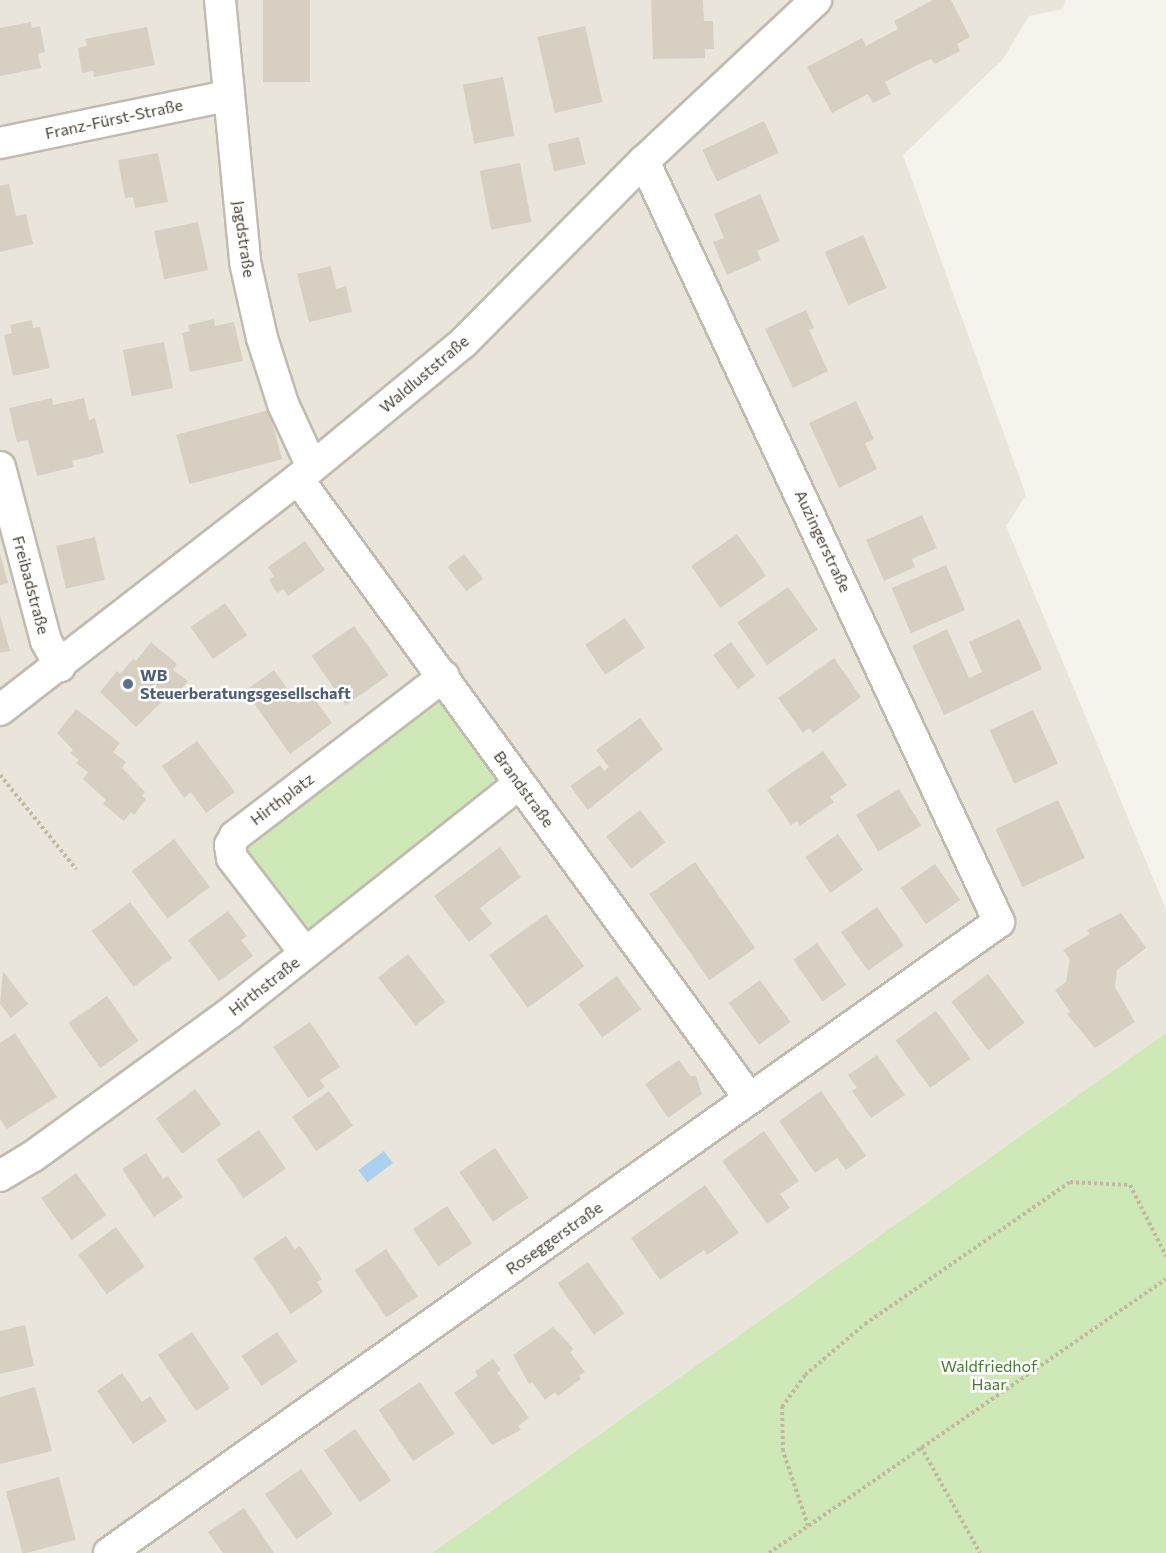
<!DOCTYPE html>
<meta charset="utf-8">
<style>
body{margin:0}
#map{position:relative;width:1166px;height:1553px;overflow:hidden;background:#f5f3ec;font-family:Commissioner,sans-serif}
div>[style]{position:absolute}
.residential>*{inset:0;background:#e9e5da}
.green>*{inset:0;background:#cfe8b7}
.water>*{inset:0;background:#acd0ef;transform-origin:0 0}
.building>*{inset:0;background:#d7d0c2;transform-origin:0 0}
.path>*{height:4px;margin-top:-2px;transform-origin:0;background:repeating-linear-gradient(90deg,#c2b8a0 0 3px,transparent 0 6px)}
.roads{filter:drop-shadow(2px 0 #c1bbaf) drop-shadow(-2px 0 #c1bbaf) drop-shadow(0 2px #c1bbaf) drop-shadow(0 -2px #c1bbaf)}
.minor>*{height:30px;margin:-15px;padding:0 15px;transform-origin:15px;border-radius:15px;background:#fff}
.dots>*{width:16px;height:16px;translate:-50% -50%;box-sizing:border-box;border:3px solid #fff;border-radius:50%}
span{translate:-50% -50%;white-space:nowrap;text-align:center;line-height:1.15;-webkit-text-stroke:5px #fff;paint-order:stroke}
.street-label{font-size:16px;color:#4a443a}
.service-label{font-size:16px;color:#4e5e75;font-weight:700}
.left{translate:0 -50%;text-align:left}
.park-label{font-size:16px;color:#477b2d}
</style>
<div id="map">
<div class="residential">
<div style="clip-path:polygon(0 0,1065px 0,1063px 9px,1029px 16px,1003px 59px,903px 155px,1026px 495px,1006px 526px,1166px 909px,1166px 1033px,432px 1553px,0 1553px)"></div>
</div>
<div class="green">
<div style="clip-path:polygon(437px 695px,498px 777px,496px 784px,305px 934px,244px 850px,248px 841px)"></div>
<div style="clip-path:polygon(1166px 1033px,1166px 1553px,432px 1553px)"></div>
</div>
<div class="water">
<div style="left:384px;top:1151px;width:15px;height:32px;rotate:53deg"></div>
</div>
<div class="building">
<div style="left:263px;top:0;width:47px;height:82px"></div>
<div style="clip-path:polygon(651px 0,703px 0,704px 21px,713px 21px,714px 49px,705px 49px,705px 58px,653px 59px)"></div>
<div style="clip-path:polygon(933px 0,951px 0,970px 37px,957px 44px,960px 51px,935px 64px,931px 59px,917px 65px,885px 82px,891px 94px,873px 103px,868px 94px,832px 113px,807px 67px,862px 38px,866px 46px,898px 29px,894px 21px)"></div>
<div style="clip-path:polygon(31px 22px,32px 28px,40px 26px,45px 52px,38px 54px,41px 68px,0 76px,0 28px)"></div>
<div style="left:585px;top:26px;width:78px;height:49px;rotate:77deg"></div>
<div style="clip-path:polygon(147px 27px,155px 65px,94px 77px,93px 71px,82px 73px,78px 48px,87px 46px,85px 39px)"></div>
<div style="left:503px;top:77px;width:60px;height:41px;rotate:79deg"></div>
<div style="left:764px;top:121px;width:35px;height:68px;rotate:65deg"></div>
<div style="left:579px;top:137px;width:28px;height:32px;rotate:77deg"></div>
<div style="clip-path:polygon(158px 153px,168px 202px,135px 208px,133px 197px,125px 198px,118px 160px)"></div>
<div style="left:520px;top:163px;width:60px;height:41px;rotate:79deg"></div>
<div style="clip-path:polygon(9px 184px,16px 216px,26px 214px,33px 244px,0 252px,0 186px)"></div>
<div style="clip-path:polygon(760px 194px,780px 241px,757px 251px,761px 260px,727px 275px,713px 242px,724px 238px,714px 214px)"></div>
<div style="left:198px;top:222px;width:49px;height:45px;rotate:78deg"></div>
<div style="left:863px;top:235px;width:58px;height:42px;rotate:66deg"></div>
<div style="clip-path:polygon(331px 266px,336px 289px,346px 286px,352px 312px,309px 322px,297px 274px)"></div>
<div style="clip-path:polygon(806px 310px,814px 328px,809px 330px,828px 371px,793px 388px,765px 329px)"></div>
<div style="clip-path:polygon(214px 319px,215px 326px,234px 322px,243px 361px,190px 372px,182px 333px,190px 331px,188px 325px)"></div>
<div style="clip-path:polygon(32px 320px,33px 328px,40px 327px,50px 368px,13px 376px,4px 335px,12px 333px,10px 325px)"></div>
<div style="left:164px;top:342px;width:47px;height:42px;rotate:79deg"></div>
<div style="clip-path:polygon(52px 398px,53px 405px,84px 398px,89px 420px,95px 418px,104px 453px,72px 461px,74px 467px,37px 476px,28px 440px,17px 442px,9px 408px)"></div>
<div style="clip-path:polygon(856px 401px,874px 439px,865px 443px,877px 469px,839px 488px,809px 423px)"></div>
<div style="left:269px;top:410px;width:51px;height:96px;rotate:75deg"></div>
<div style="clip-path:polygon(922px 515px,937px 548px,912px 559px,915px 567px,884px 581px,866px 540px)"></div>
<div style="left:737px;top:534px;width:51px;height:56px;rotate:55deg"></div>
<div style="left:95px;top:537px;width:44px;height:40px;rotate:77deg"></div>
<div style="clip-path:polygon(305px 541px,325px 570px,288px 596px,283px 589px,277px 593px,269px 580px,274px 576px,268px 567px)"></div>
<div style="clip-path:polygon(0 553px,8px 583px,0 585px)"></div>
<div style="left:464px;top:554px;width:31px;height:21px;rotate:52deg"></div>
<div style="left:946px;top:565px;width:49px;height:59px;rotate:67deg"></div>
<div style="left:788px;top:587px;width:52px;height:62px;rotate:55deg"></div>
<div style="left:225px;top:603px;width:39px;height:42px;rotate:55deg"></div>
<div style="clip-path:polygon(0 615px,10px 651px,0 653px)"></div>
<div style="left:625px;top:618px;width:36px;height:48px;rotate:56deg"></div>
<div style="clip-path:polygon(1019px 619px,1042px 669px,944px 715px,912px 646px,947px 629px,969px 678px,982px 672px,969px 642px)"></div>
<div style="left:354px;top:626px;width:60px;height:52px;rotate:55deg"></div>
<div style="clip-path:polygon(151px 642px,177px 664px,173px 670px,188px 681px,172px 700px,168px 696px,136px 727px,100px 692px,117px 671px,120px 674px,133px 659px,136px 661px)"></div>
<div style="left:731px;top:642px;width:42px;height:22px;rotate:54deg"></div>
<div style="clip-path:polygon(834px 658px,861px 697px,813px 733px,809px 728px,803px 733px,778px 698px)"></div>
<div style="clip-path:polygon(274px 670px,298px 704px,311px 694px,332px 723px,290px 754px,245px 691px)"></div>
<div style="clip-path:polygon(76px 709px,120px 743px,113px 752px,126px 762px,122px 768px,145px 792px,142px 796px,146px 799px,134px 815px,131px 812px,124px 821px,103px 804px,106px 800px,83px 779px,88px 772px,76px 763px,79px 760px,70px 753px,73px 750px,57px 733px)"></div>
<div style="left:1033px;top:710px;width:59px;height:48px;rotate:65deg"></div>
<div style="clip-path:polygon(640px 718px,663px 749px,588px 810px,570px 786px,600px 765px,604px 771px,609px 767px,596px 750px)"></div>
<div style="clip-path:polygon(197px 741px,235px 792px,206px 813px,191px 792px,184px 798px,162px 766px)"></div>
<div style="clip-path:polygon(823px 751px,847px 785px,830px 797px,834px 802px,800px 826px,797px 821px,791px 825px,767px 790px)"></div>
<div style="left:899px;top:789px;width:43px;height:50px;rotate:59deg"></div>
<div style="left:1058px;top:800px;width:64px;height:69px;rotate:65deg"></div>
<div style="left:640px;top:810px;width:41px;height:43px;rotate:52deg"></div>
<div style="left:838px;top:834px;width:44px;height:40px;rotate:55deg"></div>
<div style="left:174px;top:839px;width:60px;height:53px;rotate:53deg"></div>
<div style="clip-path:polygon(500px 847px,521px 877px,480px 908px,492px 924px,469px 942px,434px 896px)"></div>
<div style="left:695px;top:862px;width:105px;height:56px;rotate:55deg"></div>
<div style="left:935px;top:864px;width:44px;height:42px;rotate:55deg"></div>
<div style="left:130px;top:902px;width:70px;height:48px;rotate:53deg"></div>
<div style="left:877px;top:907px;width:47px;height:44px;rotate:55deg"></div>
<div style="clip-path:polygon(228px 911px,247px 936px,241px 940px,253px 956px,219px 981px,188px 940px)"></div>
<div style="clip-path:polygon(1121px 913px,1146px 948px,1117px 970px,1115px 987px,1135px 1022px,1095px 1048px,1067px 1014px,1070px 1012px,1055px 990px,1066px 982px,1070px 959px,1063px 950px,1090px 934px,1087px 930px)"></div>
<div style="left:546px;top:914px;width:65px;height:70px;rotate:54deg"></div>
<div style="left:817px;top:943px;width:51px;height:29px;rotate:55deg"></div>
<div style="left:408px;top:954px;width:61px;height:38px;rotate:52deg"></div>
<div style="clip-path:polygon(3px 971px,28px 1004px,11px 1018px,0 1004px)"></div>
<div style="left:988px;top:974px;width:61px;height:46px;rotate:53deg"></div>
<div style="left:617px;top:976px;width:41px;height:48px;rotate:54deg"></div>
<div style="left:760px;top:980px;width:52px;height:39px;rotate:54deg"></div>
<div style="left:107px;top:996px;width:55px;height:47px;rotate:55deg"></div>
<div style="left:936px;top:1011px;width:59px;height:50px;rotate:54deg"></div>
<div style="clip-path:polygon(310px 1022px,340px 1067px,320px 1080px,325px 1087px,308px 1098px,273px 1047px)"></div>
<div style="clip-path:polygon(15px 1033px,57px 1097px,7px 1129px,0 1119px,0 1043px)"></div>
<div style="clip-path:polygon(877px 1055px,905px 1095px,871px 1118px,852px 1091px,857px 1088px,848px 1075px)"></div>
<div style="clip-path:polygon(679px 1060px,690px 1076px,696px 1076px,702px 1094px,668px 1118px,645px 1084px)"></div>
<div style="left:195px;top:1089px;width:44px;height:49px;rotate:53deg"></div>
<div style="left:329px;top:1091px;width:42px;height:45px;rotate:55deg"></div>
<div style="clip-path:polygon(821px 1091px,866px 1156px,846px 1170px,837px 1158px,815px 1173px,779px 1121px)"></div>
<div style="left:259px;top:1130px;width:47px;height:52px;rotate:55deg"></div>
<div style="clip-path:polygon(764px 1131px,799px 1181px,780px 1194px,790px 1208px,767px 1224px,722px 1161px)"></div>
<div style="left:495px;top:1148px;width:60px;height:43px;rotate:56deg"></div>
<div style="clip-path:polygon(146px 1153px,163px 1179px,168px 1176px,183px 1197px,154px 1217px,122px 1169px)"></div>
<div style="left:76px;top:1173px;width:52px;height:43px;rotate:54deg"></div>
<div style="clip-path:polygon(705px 1185px,739px 1233px,707px 1255px,704px 1250px,660px 1280px,631px 1238px)"></div>
<div style="left:447px;top:1206px;width:45px;height:41px;rotate:56deg"></div>
<div style="left:116px;top:1227px;width:49px;height:47px;rotate:54deg"></div>
<div style="clip-path:polygon(286px 1236px,295px 1249px,300px 1246px,322px 1279px,317px 1282px,323px 1292px,291px 1314px,253px 1258px)"></div>
<div style="left:386px;top:1249px;width:57px;height:38px;rotate:56deg"></div>
<div style="left:588px;top:1262px;width:63px;height:37px;rotate:55deg"></div>
<div style="clip-path:polygon(25px 1325px,34px 1366px,0 1374px,0 1331px)"></div>
<div style="clip-path:polygon(553px 1327px,574px 1349px,570px 1352px,585px 1372px,579px 1376px,581px 1379px,558px 1396px,555px 1392px,545px 1400px,532px 1382px,529px 1384px,513px 1355px)"></div>
<div style="left:192px;top:1332px;width:68px;height:41px;rotate:56deg"></div>
<div style="left:277px;top:1332px;width:36px;height:43px;rotate:56deg"></div>
<div style="clip-path:polygon(493px 1359px,501px 1370px,497px 1373px,529px 1418px,518px 1426px,521px 1430px,492px 1445px,454px 1393px,478px 1376px,475px 1371px)"></div>
<div style="clip-path:polygon(122px 1373px,142px 1402px,150px 1396px,167px 1421px,133px 1444px,97px 1391px)"></div>
<div style="left:420px;top:1382px;width:62px;height:50px;rotate:56deg"></div>
<div style="clip-path:polygon(35px 1387px,52px 1451px,0 1464px,0 1397px)"></div>
<div style="left:355px;top:1429px;width:63px;height:38px;rotate:55deg"></div>
<div style="left:301px;top:1469px;width:55px;height:44px;rotate:55deg"></div>
<div style="left:59px;top:1477px;width:65px;height:55px;rotate:75deg"></div>
<div style="clip-path:polygon(244px 1508px,274px 1553px,223px 1553px,208px 1532px)"></div>
</div>
<div class="path">
<div style="left:0;top:775px;width:121px;rotate:51deg"></div>
<div style="left:921px;top:1447px;width:121px;rotate:60.9deg"></div>
<div style="left:808px;top:1526px;width:79px;rotate:-108.4deg"></div>
<div style="left:783px;top:1451px;width:44px;rotate:-91.3deg"></div>
<div style="left:782px;top:1407px;width:39px;rotate:-54deg"></div>
<div style="left:805px;top:1375px;width:79px;rotate:-40.4deg"></div>
<div style="left:865px;top:1324px;width:249px;rotate:-34.7deg"></div>
<div style="left:1070px;top:1182px;width:60px;rotate:2.9deg"></div>
<div style="left:1130px;top:1185px;width:80px;rotate:63.1deg"></div>
<div style="left:769px;top:1553px;width:482px;rotate:-34.6deg"></div>
</div>
<div class="roads">
<div class="minor">
<div style="left:220px;top:0;width:263px;rotate:84.5deg"></div>
<div style="left:245px;top:262px;width:78px;rotate:77.4deg"></div>
<div style="left:262px;top:338px;width:69px;rotate:72.3deg"></div>
<div style="left:283px;top:404px;width:69px;rotate:65.3deg"></div>
<div style="left:0;top:143px;width:232px;rotate:-11.7deg"></div>
<div style="left:0;top:467px;width:180px;rotate:75.2deg"></div>
<div style="left:46px;top:641px;width:29px;rotate:61deg"></div>
<div style="left:298px;top:479px;width:767px;rotate:53.91deg"></div>
<div style="left:0;top:710px;width:377px;rotate:-37.8deg"></div>
<div style="left:298px;top:479px;width:215px;rotate:-39.5deg"></div>
<div style="left:464px;top:342px;width:255px;rotate:-45.2deg"></div>
<div style="left:644px;top:161px;width:236px;rotate:-43.1deg"></div>
<div style="left:305px;top:953px;width:120px;rotate:-127.5deg"></div>
<div style="left:232px;top:858px;width:13px;rotate:-99deg"></div>
<div style="left:230px;top:845px;width:10px;rotate:-61deg"></div>
<div style="left:235px;top:836px;width:263px;rotate:-37.4deg"></div>
<div style="left:0;top:1176px;width:37px;rotate:-31deg"></div>
<div style="left:32px;top:1157px;width:245px;rotate:-36deg"></div>
<div style="left:230px;top:1013px;width:369px;rotate:-38.4deg"></div>
<div style="left:109px;top:1553px;width:1091px;rotate:-35.34deg"></div>
<div style="left:999px;top:922px;width:840px;rotate:-115.01deg"></div>
</div>
</div>
<div class="dots">
<div style="left:128px;top:684px;background:#5c6f8a"></div>
</div>
<div class="street-label">
<span style="left:114px;top:119px;rotate:-12deg">Franz-Fürst-Straße</span>
<span style="left:244px;top:239px;rotate:82deg">Jagdstraße</span>
<span style="left:424px;top:374px;rotate:-40deg">Waldluststraße</span>
<span style="left:823px;top:541px;rotate:65deg">Auzingerstraße</span>
<span style="left:31px;top:585px;rotate:75deg">Freibadstraße</span>
<span style="left:524px;top:789px;rotate:54deg">Brandstraße</span>
<span style="left:282px;top:799px;rotate:-37deg">Hirthplatz</span>
<span style="left:264px;top:986px;rotate:-38deg">Hirthstraße</span>
<span style="left:554px;top:1238px;rotate:-35deg">Roseggerstraße</span>
</div>
<div class="service-label">
<span class="left" style="left:140px;top:684px">WB<br>Steuerberatungsgesellschaft</span>
</div>
<div class="park-label">
<span style="left:989px;top:1375px">Waldfriedhof<br>Haar</span>
</div>
</div>
